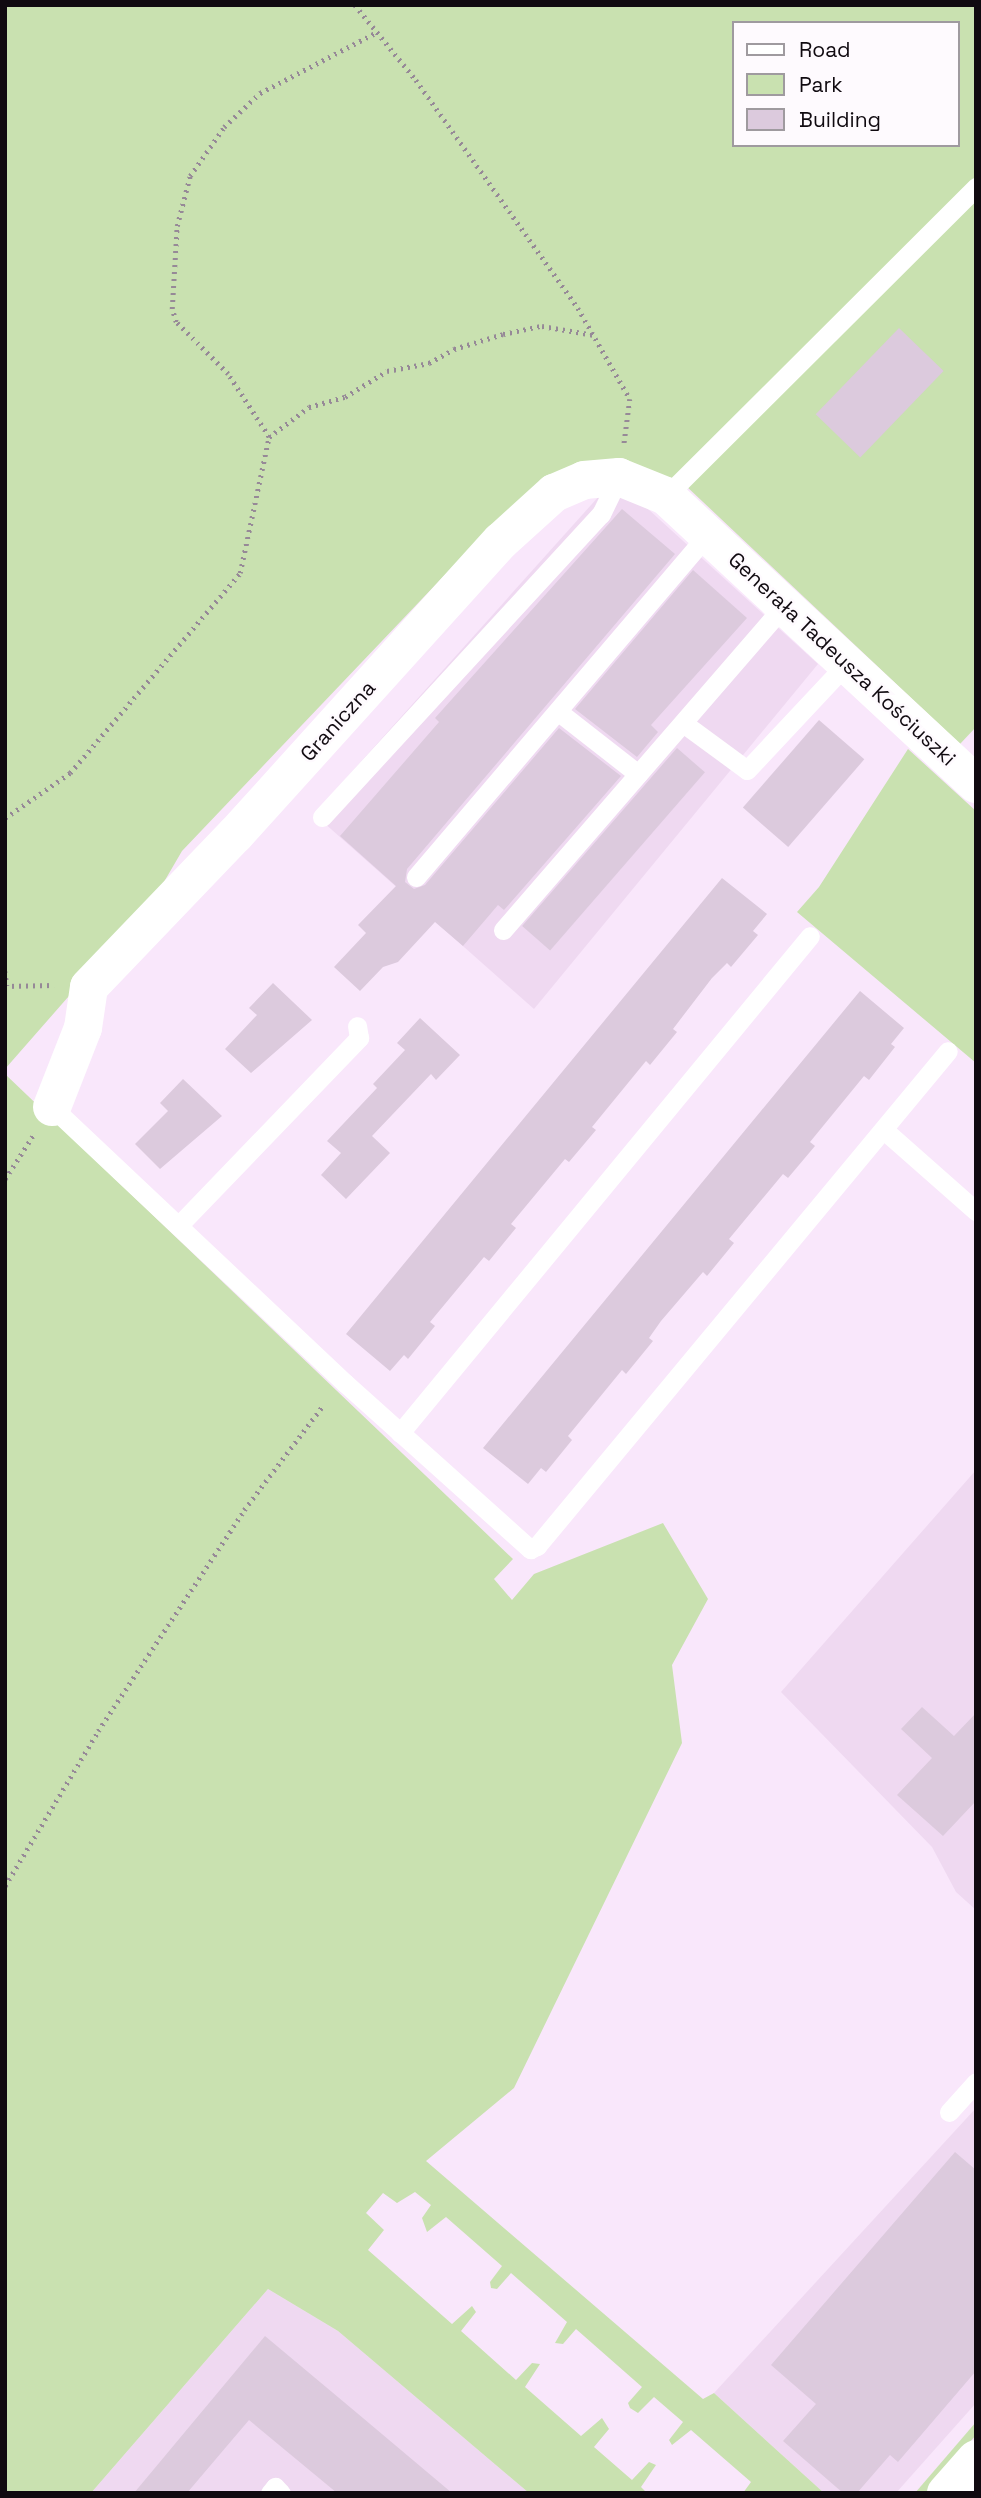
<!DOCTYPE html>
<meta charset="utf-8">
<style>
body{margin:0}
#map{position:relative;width:981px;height:2498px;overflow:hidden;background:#f9e7fb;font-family:"Space Grotesk",sans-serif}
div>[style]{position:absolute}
.built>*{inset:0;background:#efd9f1}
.green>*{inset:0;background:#c9e1b0}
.building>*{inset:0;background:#dccadd;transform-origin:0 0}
.path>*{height:4.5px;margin-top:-2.25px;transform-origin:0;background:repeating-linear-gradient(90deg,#968997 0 2px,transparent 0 7px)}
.service>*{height:19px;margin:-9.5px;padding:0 9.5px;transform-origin:9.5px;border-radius:9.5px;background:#fff}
.minor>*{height:38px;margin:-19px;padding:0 19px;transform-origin:19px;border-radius:19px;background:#fff}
span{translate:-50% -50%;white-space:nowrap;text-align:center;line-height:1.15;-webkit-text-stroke:5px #fefafe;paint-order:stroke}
.street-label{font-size:21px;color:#100a10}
.frame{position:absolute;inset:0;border:7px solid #100a10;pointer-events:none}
.legend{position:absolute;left:732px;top:21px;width:228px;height:126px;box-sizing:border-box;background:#fefafe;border:2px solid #9f9a9f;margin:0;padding:9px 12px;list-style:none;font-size:21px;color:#100a10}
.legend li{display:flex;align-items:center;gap:14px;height:35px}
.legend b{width:35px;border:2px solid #9f9a9f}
</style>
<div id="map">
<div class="built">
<div style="clip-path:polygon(600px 495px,636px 498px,818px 664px,534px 1009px,314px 814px)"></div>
<div style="clip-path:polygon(976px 1470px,976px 1910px,956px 1892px,932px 1847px,781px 1692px)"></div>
<div style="clip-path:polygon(976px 2108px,976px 2403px,896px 2493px,824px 2493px,714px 2393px)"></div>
<div style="clip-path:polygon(268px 2289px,338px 2331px,529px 2493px,91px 2493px)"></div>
</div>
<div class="green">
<div style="clip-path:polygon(evenodd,5px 5px,976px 5px,976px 727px,960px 744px,685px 485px,632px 463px,481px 537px,182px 851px,154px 899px,5px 1069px,5px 5px,734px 23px,958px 23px,958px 145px,734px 145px,734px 23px)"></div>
<div style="clip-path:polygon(908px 749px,976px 811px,976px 1063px,797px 912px,819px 887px)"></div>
<div style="clip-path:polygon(5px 1074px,513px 1559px,494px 1579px,512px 1600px,534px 1574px,663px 1523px,708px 1599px,672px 1665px,682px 1743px,514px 2088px,426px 2161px,703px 2399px,714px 2393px,824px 2493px,743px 2493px,751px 2482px,691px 2430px,672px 2445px,669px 2440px,683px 2422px,654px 2397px,638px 2413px,630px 2408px,628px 2403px,642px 2387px,576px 2329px,563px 2344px,555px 2343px,567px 2322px,511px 2273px,497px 2289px,491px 2288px,490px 2282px,502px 2266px,446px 2217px,427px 2232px,422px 2218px,431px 2205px,415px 2192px,397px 2203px,383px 2193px,366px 2213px,384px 2230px,368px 2250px,452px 2324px,472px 2306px,476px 2312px,461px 2331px,516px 2380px,532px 2363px,540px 2364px,525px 2387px,581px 2436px,602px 2418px,609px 2429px,594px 2447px,632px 2480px,649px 2462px,656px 2465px,641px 2487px,647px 2493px,529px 2493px,338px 2331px,268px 2289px,91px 2493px,5px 2493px)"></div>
<div style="clip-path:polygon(976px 2422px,976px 2435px,926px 2493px,915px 2493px)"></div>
</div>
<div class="building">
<div style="left:899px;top:328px;width:62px;height:120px;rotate:44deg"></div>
<div style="clip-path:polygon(622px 509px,675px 554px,407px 869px,405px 882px,414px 889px,425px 885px,559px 728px,621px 776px,504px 910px,498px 905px,463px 946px,435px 922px,398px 962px,383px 967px,360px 991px,334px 967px,366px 933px,358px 925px,396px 886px,340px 836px,439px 722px,435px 718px)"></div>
<div style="clip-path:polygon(693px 570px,747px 618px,651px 725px,658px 732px,637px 757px,575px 709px)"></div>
<div style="left:819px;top:720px;width:60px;height:116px;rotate:41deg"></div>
<div style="left:677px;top:748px;width:37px;height:236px;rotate:41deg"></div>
<div style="clip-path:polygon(722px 878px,767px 914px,753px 931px,758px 935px,731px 967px,727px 963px,712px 978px,673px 1029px,677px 1032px,650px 1065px,646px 1061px,592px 1127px,596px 1130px,569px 1162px,565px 1159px,511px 1224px,516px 1228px,489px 1261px,484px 1257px,430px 1322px,435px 1326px,408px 1359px,404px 1355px,390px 1371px,346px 1334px)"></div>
<div style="clip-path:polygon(273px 983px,312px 1020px,251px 1073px,225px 1049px,257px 1015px,249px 1008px)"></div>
<div style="clip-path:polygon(860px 991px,904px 1028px,891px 1044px,895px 1047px,869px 1080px,864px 1076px,810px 1142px,815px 1146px,788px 1178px,783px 1174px,729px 1239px,734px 1243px,707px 1276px,703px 1272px,661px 1321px,649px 1338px,653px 1341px,626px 1374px,622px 1370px,568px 1436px,572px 1440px,546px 1472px,541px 1468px,528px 1484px,483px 1448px)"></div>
<div style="clip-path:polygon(420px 1018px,460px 1055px,436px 1080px,431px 1074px,372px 1136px,390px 1153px,346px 1199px,321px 1175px,341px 1153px,327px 1141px,377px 1088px,373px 1084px,405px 1050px,397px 1043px)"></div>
<div style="clip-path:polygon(183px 1079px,222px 1116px,160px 1169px,135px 1144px,168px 1111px,160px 1103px)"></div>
<div style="clip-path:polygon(922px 1707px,954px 1736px,976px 1713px,976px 1801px,943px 1836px,897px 1795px,932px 1758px,901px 1729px)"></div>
<div style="clip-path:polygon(955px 2152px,976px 2170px,976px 2371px,898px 2462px,890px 2455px,857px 2493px,843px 2493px,783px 2441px,816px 2404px,771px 2365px)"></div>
<div style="clip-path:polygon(265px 2336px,357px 2413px,452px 2493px,337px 2493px,249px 2420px,187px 2493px,134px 2493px)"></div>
</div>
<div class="path">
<div style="left:355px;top:5px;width:97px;rotate:50.9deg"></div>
<div style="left:416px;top:80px;width:280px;rotate:54.6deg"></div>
<div style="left:578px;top:308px;width:105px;rotate:60.3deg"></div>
<div style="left:630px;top:399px;width:46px;rotate:97.4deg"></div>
<div style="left:269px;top:437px;width:50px;rotate:-36.9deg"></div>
<div style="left:309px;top:407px;width:37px;rotate:-16deg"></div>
<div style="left:345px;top:397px;width:49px;rotate:-31.8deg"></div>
<div style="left:387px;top:371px;width:43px;rotate:-10.8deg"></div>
<div style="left:429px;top:363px;width:29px;rotate:-29deg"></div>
<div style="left:454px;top:349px;width:51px;rotate:-17deg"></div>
<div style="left:503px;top:334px;width:40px;rotate:-12deg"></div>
<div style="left:542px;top:326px;width:53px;rotate:9.8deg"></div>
<div style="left:5px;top:818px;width:79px;rotate:-34.7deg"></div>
<div style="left:70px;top:773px;width:262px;rotate:-49.6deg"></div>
<div style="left:240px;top:573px;width:139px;rotate:-78deg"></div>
<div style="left:269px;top:437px;width:75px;rotate:-123.1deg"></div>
<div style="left:228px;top:374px;width:74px;rotate:-135deg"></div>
<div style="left:176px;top:322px;width:14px;rotate:-107deg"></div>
<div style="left:172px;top:309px;width:83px;rotate:-86.6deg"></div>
<div style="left:177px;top:226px;width:52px;rotate:-75.4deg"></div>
<div style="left:190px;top:176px;width:60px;rotate:-55.2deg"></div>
<div style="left:224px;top:127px;width:50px;rotate:-43.4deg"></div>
<div style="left:260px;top:93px;width:132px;rotate:-27.5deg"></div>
<div style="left:5px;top:971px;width:15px;rotate:82deg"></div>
<div style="left:5px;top:986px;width:49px;rotate:-1.2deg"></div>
<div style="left:5px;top:1179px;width:54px;rotate:-57.2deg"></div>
<div style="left:5px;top:1886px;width:181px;rotate:-59deg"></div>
<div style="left:98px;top:1731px;width:265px;rotate:-56.5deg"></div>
<div style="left:244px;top:1510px;width:129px;rotate:-52.9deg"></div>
</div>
<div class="service">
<div style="left:666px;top:496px;width:438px;rotate:-44.9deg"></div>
<div style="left:560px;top:713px;width:99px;rotate:38deg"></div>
<div style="left:683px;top:723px;width:79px;rotate:36.3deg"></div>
<div style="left:747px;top:770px;width:146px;rotate:-46.9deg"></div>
<div style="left:322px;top:817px;width:412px;rotate:-47.4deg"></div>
<div style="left:601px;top:514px;width:41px;rotate:-64.1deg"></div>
<div style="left:416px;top:877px;width:450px;rotate:-49.6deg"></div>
<div style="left:503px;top:930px;width:430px;rotate:-49.1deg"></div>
<div style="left:52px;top:1107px;width:403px;rotate:43.3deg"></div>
<div style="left:345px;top:1383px;width:249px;rotate:41.9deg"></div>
<div style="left:530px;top:1549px;width:8px;rotate:-23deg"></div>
<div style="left:537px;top:1546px;width:643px;rotate:-50.3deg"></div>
<div style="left:884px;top:1130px;width:123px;rotate:41.4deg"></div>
<div style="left:179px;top:1225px;width:260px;rotate:-46.1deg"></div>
<div style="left:359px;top:1038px;width:12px;rotate:-99deg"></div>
<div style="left:400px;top:1433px;width:644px;rotate:-50.48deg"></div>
<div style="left:949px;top:2112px;width:40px;rotate:-48deg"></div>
<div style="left:270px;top:2493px;width:8px;rotate:-50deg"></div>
<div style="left:275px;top:2487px;width:8px;rotate:45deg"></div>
</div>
<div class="minor">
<div style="left:52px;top:1107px;width:85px;rotate:-68.6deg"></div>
<div style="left:83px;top:1028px;width:41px;rotate:-81.7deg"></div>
<div style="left:89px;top:987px;width:211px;rotate:-46.2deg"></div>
<div style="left:235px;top:835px;width:396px;rotate:-47.9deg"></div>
<div style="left:501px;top:541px;width:72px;rotate:-42.2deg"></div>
<div style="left:554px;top:493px;width:33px;rotate:-23deg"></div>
<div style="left:584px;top:480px;width:35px;rotate:-5deg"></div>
<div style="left:619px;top:477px;width:51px;rotate:22deg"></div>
<div style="left:666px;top:496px;width:423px;rotate:42.9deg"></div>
<div style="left:946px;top:2493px;width:45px;rotate:-48.6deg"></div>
</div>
<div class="street-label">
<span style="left:842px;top:659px;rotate:43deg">Generała Tadeusza Kościuszki</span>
<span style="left:338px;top:721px;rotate:-48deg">Graniczna</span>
</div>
<div class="frame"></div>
<ul class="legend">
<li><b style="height:9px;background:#fff"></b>Road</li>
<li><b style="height:19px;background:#c9e1b0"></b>Park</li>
<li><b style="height:19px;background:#dccadd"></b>Building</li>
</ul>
</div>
